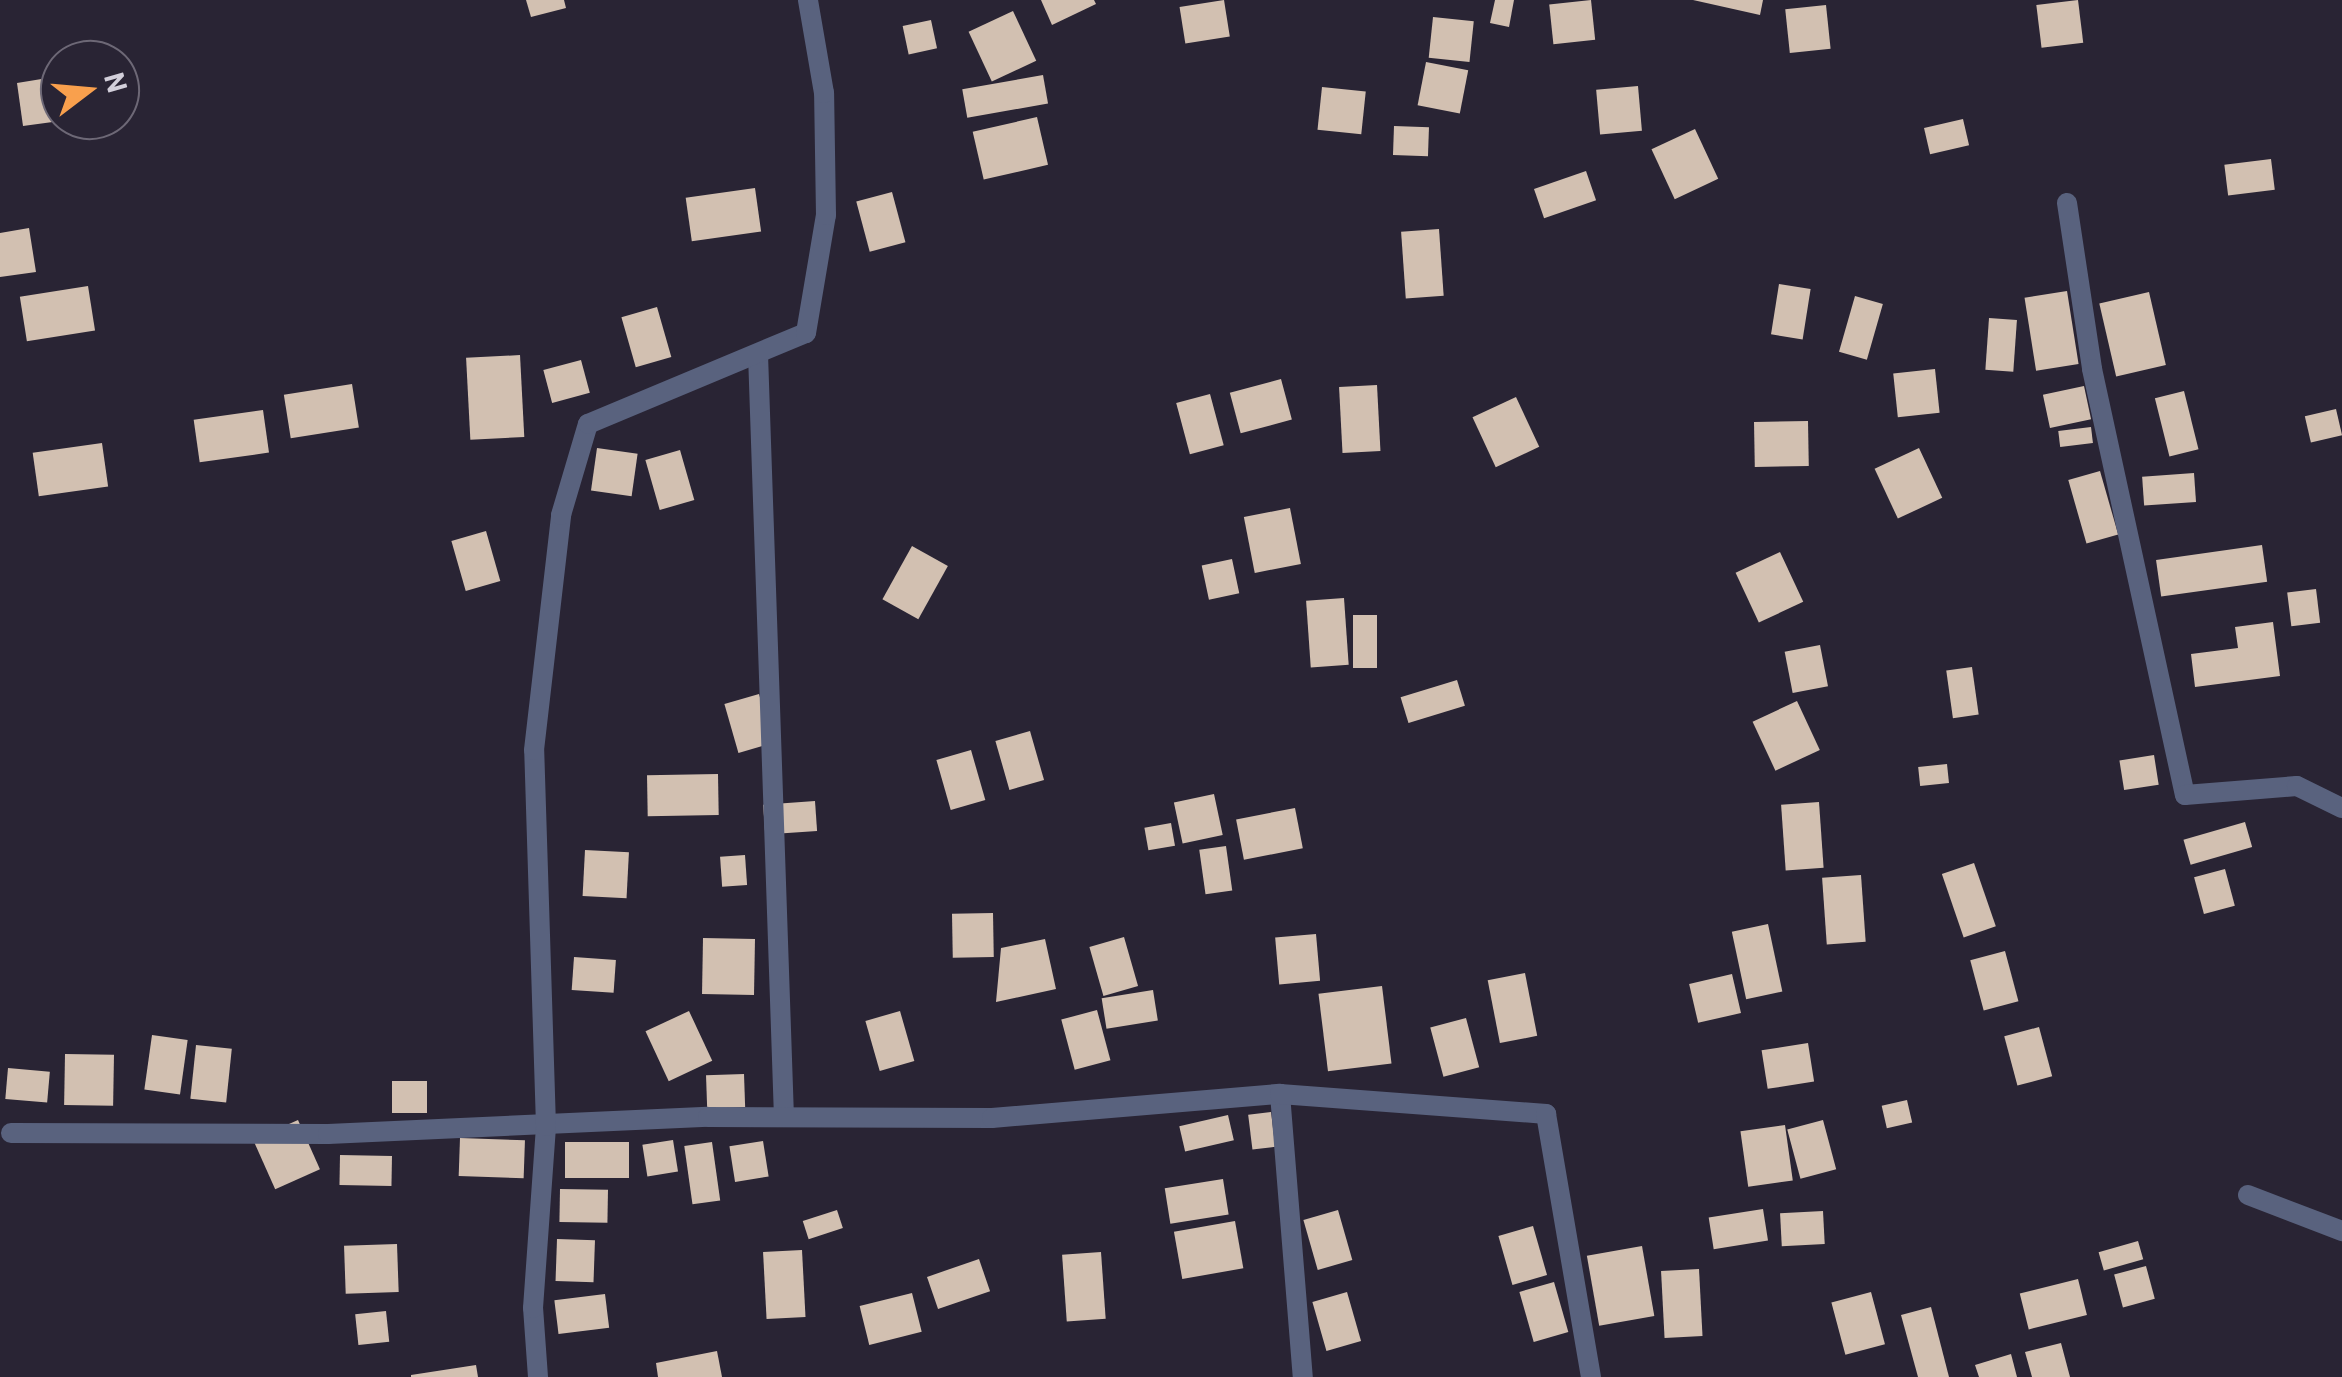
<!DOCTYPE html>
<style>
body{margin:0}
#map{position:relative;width:2342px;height:1377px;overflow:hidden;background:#292434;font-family:Barlow,sans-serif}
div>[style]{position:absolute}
.building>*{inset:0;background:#d2c0b1;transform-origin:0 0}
.minor>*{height:20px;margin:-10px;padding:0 10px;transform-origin:10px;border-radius:10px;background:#59627e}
span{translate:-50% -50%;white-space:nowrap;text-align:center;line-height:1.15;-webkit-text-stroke:10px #292434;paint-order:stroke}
.north{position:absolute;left:40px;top:40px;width:100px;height:100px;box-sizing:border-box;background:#292434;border:2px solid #6d6876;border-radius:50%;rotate:74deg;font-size:28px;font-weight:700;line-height:40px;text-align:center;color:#d2cfda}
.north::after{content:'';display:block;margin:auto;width:35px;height:45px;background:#f9a04d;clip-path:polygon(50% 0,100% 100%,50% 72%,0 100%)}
</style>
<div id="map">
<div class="building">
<div style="clip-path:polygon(526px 0,564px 0,566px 8px,531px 17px)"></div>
<div style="clip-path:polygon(1041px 0,1094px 0,1096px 4px,1052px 25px)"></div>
<div style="left:1224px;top:0;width:37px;height:45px;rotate:81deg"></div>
<div style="clip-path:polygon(1495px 0,1514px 0,1509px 27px,1490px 23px)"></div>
<div style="left:1591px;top:0;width:40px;height:42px;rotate:84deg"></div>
<div style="clip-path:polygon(1693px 0,1763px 0,1760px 15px)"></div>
<div style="left:2078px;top:0;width:43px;height:42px;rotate:83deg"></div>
<div style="left:1826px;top:5px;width:44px;height:41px;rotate:84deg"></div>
<div style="left:1013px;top:11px;width:55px;height:49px;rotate:65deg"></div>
<div style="left:1433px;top:17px;width:41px;height:41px;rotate:6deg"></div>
<div style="left:931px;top:20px;width:29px;height:29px;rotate:78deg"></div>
<div style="left:1426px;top:62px;width:43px;height:44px;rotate:11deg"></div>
<div style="left:1043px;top:75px;width:29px;height:82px;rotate:80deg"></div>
<div style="clip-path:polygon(60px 76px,60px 121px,23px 126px,17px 83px)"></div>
<div style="left:1638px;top:86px;width:45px;height:42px;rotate:85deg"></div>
<div style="left:1322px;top:87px;width:44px;height:43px;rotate:6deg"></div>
<div style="left:1037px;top:117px;width:49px;height:66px;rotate:77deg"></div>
<div style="left:1963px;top:119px;width:27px;height:40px;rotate:77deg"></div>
<div style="left:1394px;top:126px;width:35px;height:29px;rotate:2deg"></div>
<div style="left:1695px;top:129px;width:55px;height:48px;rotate:65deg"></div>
<div style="left:2271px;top:159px;width:31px;height:47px;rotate:83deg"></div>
<div style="left:1586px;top:171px;width:31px;height:55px;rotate:71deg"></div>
<div style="left:755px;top:188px;width:44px;height:70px;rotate:82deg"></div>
<div style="left:892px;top:192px;width:52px;height:37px;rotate:75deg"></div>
<div style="clip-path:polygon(29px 228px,36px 272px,0 277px,0 233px)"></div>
<div style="left:1439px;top:229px;width:67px;height:38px;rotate:86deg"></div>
<div style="left:1779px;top:284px;width:32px;height:51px;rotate:9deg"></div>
<div style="left:88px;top:286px;width:45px;height:69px;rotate:81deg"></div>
<div style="left:2067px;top:291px;width:74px;height:43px;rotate:81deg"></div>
<div style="left:2149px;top:292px;width:75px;height:51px;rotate:77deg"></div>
<div style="left:1855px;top:296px;width:29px;height:58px;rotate:16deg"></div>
<div style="left:657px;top:307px;width:52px;height:37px;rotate:74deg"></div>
<div style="left:1989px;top:318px;width:28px;height:52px;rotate:4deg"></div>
<div style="left:520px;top:355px;width:82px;height:54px;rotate:87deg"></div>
<div style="left:581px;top:360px;width:34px;height:39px;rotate:75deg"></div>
<div style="left:1935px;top:369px;width:44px;height:42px;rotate:84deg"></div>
<div style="left:1281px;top:379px;width:42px;height:53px;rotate:75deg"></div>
<div style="left:352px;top:384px;width:44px;height:69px;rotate:81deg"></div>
<div style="left:1377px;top:385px;width:66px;height:38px;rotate:87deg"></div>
<div style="left:2084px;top:386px;width:34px;height:42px;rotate:78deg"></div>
<div style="left:2184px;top:391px;width:60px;height:30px;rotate:76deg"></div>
<div style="left:1210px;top:394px;width:53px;height:35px;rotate:75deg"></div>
<div style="left:1516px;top:397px;width:55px;height:48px;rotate:65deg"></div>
<div style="left:2336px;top:409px;width:27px;height:32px;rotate:77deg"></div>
<div style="left:263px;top:410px;width:43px;height:70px;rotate:82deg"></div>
<div style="left:1808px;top:421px;width:45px;height:54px;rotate:89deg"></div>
<div style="left:2091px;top:427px;width:16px;height:33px;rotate:83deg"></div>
<div style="left:102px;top:443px;width:44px;height:70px;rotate:82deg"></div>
<div style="left:597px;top:448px;width:41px;height:43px;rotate:8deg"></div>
<div style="left:1919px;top:448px;width:55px;height:49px;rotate:65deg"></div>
<div style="left:680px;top:450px;width:52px;height:36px;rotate:74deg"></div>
<div style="left:2100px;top:471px;width:66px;height:33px;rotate:74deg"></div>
<div style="left:2194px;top:473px;width:29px;height:52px;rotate:86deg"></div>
<div style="left:1290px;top:508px;width:57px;height:47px;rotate:79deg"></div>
<div style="left:486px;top:531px;width:52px;height:36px;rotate:74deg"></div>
<div style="left:2262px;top:545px;width:37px;height:107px;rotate:82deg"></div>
<div style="left:912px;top:546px;width:41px;height:61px;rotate:29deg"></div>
<div style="left:1780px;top:552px;width:55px;height:49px;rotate:65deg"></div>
<div style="left:1232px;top:559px;width:35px;height:31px;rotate:78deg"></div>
<div style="left:2316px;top:589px;width:34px;height:29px;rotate:83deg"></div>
<div style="left:1344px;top:598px;width:67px;height:38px;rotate:86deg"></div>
<div style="left:1353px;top:615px;width:24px;height:53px"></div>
<div style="clip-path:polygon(2273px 622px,2280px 676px,2195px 687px,2191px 654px,2238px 648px,2235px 627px)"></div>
<div style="left:1820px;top:645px;width:42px;height:36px;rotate:79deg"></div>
<div style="left:1972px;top:667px;width:48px;height:26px;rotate:82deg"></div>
<div style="left:1457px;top:680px;width:27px;height:59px;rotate:73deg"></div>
<div style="left:759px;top:694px;width:51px;height:36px;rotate:74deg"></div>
<div style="left:1797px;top:701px;width:54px;height:49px;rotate:65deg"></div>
<div style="left:1030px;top:731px;width:51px;height:36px;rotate:74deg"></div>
<div style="left:971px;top:750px;width:52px;height:36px;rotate:74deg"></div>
<div style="left:2154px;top:755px;width:30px;height:35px;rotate:81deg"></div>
<div style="left:1947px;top:764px;width:19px;height:29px;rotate:84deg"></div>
<div style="left:718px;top:774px;width:41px;height:71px;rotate:89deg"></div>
<div style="left:1214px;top:794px;width:42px;height:41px;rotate:78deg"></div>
<div style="left:815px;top:801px;width:30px;height:52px;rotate:86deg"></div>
<div style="left:1819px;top:802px;width:66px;height:38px;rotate:86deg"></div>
<div style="left:1295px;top:808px;width:41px;height:60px;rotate:79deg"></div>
<div style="left:2245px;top:822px;width:26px;height:64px;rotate:74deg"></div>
<div style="left:1171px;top:823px;width:23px;height:27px;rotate:80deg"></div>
<div style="left:1226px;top:846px;width:45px;height:27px;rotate:82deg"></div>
<div style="left:585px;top:850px;width:44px;height:46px;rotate:3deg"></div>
<div style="left:745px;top:855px;width:30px;height:25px;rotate:86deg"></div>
<div style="left:1974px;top:863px;width:67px;height:34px;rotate:71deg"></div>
<div style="left:2225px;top:869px;width:38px;height:32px;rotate:75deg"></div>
<div style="left:1861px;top:875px;width:67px;height:39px;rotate:86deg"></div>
<div style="left:993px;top:913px;width:44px;height:41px;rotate:89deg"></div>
<div style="left:1768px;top:924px;width:69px;height:37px;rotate:78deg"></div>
<div style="left:1316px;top:934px;width:47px;height:41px;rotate:85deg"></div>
<div style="left:1124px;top:937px;width:51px;height:36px;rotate:74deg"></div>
<div style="left:703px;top:938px;width:52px;height:56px;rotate:1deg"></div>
<div style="clip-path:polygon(1045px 939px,1056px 989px,996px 1002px,1001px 948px)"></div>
<div style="left:2005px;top:951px;width:52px;height:36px;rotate:75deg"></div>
<div style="left:574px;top:957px;width:42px;height:33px;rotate:4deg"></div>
<div style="left:1525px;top:973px;width:64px;height:38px;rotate:79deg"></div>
<div style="left:1732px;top:974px;width:40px;height:44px;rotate:77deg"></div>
<div style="left:1382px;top:986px;width:78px;height:64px;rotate:83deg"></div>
<div style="left:1153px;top:990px;width:31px;height:52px;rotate:81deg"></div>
<div style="left:1097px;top:1010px;width:52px;height:37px;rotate:75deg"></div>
<div style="left:689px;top:1011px;width:55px;height:48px;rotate:65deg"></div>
<div style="left:900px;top:1011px;width:52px;height:36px;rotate:74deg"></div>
<div style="left:1466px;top:1018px;width:51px;height:37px;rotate:75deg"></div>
<div style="left:2039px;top:1027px;width:51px;height:36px;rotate:75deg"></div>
<div style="left:152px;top:1035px;width:36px;height:55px;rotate:8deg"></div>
<div style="left:1808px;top:1043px;width:39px;height:47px;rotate:81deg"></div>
<div style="left:196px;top:1045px;width:36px;height:54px;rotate:6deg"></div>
<div style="left:65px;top:1054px;width:49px;height:51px;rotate:1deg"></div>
<div style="left:8px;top:1068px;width:42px;height:31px;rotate:5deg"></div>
<div style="left:744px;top:1074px;width:33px;height:38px;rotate:88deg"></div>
<div style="left:392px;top:1081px;width:35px;height:32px"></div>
<div style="left:1907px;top:1100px;width:23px;height:26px;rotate:77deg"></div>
<div style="left:1271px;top:1112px;width:35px;height:23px;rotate:83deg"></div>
<div style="left:1228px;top:1115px;width:26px;height:50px;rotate:77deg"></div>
<div style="left:298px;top:1120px;width:54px;height:49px;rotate:66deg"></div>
<div style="left:1823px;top:1120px;width:51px;height:37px;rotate:75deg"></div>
<div style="left:1785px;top:1125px;width:56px;height:45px;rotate:82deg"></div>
<div style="left:460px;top:1138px;width:65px;height:38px;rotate:2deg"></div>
<div style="left:673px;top:1140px;width:32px;height:31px;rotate:81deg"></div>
<div style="left:763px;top:1141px;width:36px;height:34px;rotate:81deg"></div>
<div style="left:629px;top:1142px;width:36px;height:64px;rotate:90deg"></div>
<div style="left:712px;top:1142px;width:59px;height:28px;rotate:82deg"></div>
<div style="left:340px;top:1155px;width:52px;height:30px;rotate:1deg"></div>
<div style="left:1223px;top:1179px;width:36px;height:59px;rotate:81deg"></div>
<div style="left:560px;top:1189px;width:48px;height:33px;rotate:1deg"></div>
<div style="left:1763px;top:1209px;width:32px;height:55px;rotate:81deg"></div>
<div style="left:837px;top:1210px;width:19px;height:36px;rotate:72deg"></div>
<div style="left:1338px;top:1210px;width:52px;height:36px;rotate:74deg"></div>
<div style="left:1823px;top:1211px;width:33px;height:43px;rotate:87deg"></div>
<div style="left:1235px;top:1221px;width:48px;height:62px;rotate:80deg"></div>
<div style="left:1533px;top:1226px;width:51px;height:36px;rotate:74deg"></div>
<div style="left:557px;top:1239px;width:38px;height:42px;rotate:2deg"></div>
<div style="left:2138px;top:1241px;width:19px;height:41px;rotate:74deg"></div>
<div style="left:397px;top:1244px;width:48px;height:53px;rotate:88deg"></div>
<div style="left:1642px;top:1246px;width:71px;height:56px;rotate:80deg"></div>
<div style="left:802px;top:1250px;width:67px;height:39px;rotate:87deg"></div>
<div style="left:1101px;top:1252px;width:67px;height:39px;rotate:86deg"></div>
<div style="left:979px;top:1259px;width:34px;height:55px;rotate:71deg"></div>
<div style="left:2146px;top:1266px;width:34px;height:33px;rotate:75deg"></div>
<div style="left:1699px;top:1269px;width:67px;height:38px;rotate:87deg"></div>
<div style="left:2078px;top:1279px;width:37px;height:60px;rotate:76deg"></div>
<div style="left:1554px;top:1282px;width:52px;height:36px;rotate:74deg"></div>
<div style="left:1347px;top:1292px;width:51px;height:36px;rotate:74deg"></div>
<div style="left:1871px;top:1292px;width:54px;height:41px;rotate:75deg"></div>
<div style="left:912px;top:1293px;width:40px;height:54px;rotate:76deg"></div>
<div style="left:605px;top:1294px;width:34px;height:51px;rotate:83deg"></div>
<div style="clip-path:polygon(1931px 1307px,1949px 1377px,1918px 1377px,1901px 1315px)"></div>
<div style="left:386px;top:1311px;width:31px;height:31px;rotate:84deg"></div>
<div style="clip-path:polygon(2061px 1343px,2070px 1377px,2032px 1377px,2025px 1352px)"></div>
<div style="clip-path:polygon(717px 1351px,722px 1377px,658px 1377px,656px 1363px)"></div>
<div style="clip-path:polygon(2011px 1354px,2017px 1377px,1979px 1377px,1975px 1365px)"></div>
<div style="clip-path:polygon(476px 1365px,478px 1377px,411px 1377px,411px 1375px)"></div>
</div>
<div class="minor">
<div style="left:2067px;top:203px;width:168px;rotate:81.4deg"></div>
<div style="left:2092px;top:369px;width:436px;rotate:77.7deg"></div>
<div style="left:2185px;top:795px;width:112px;rotate:-4.6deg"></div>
<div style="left:2297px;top:786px;width:50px;rotate:26.1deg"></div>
<div style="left:758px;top:354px;width:763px;rotate:88.05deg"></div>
<div style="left:1280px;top:1094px;width:284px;rotate:85.4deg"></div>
<div style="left:11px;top:1133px;width:317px;rotate:0.2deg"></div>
<div style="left:328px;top:1134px;width:380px;rotate:-2.6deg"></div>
<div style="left:708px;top:1117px;width:284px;rotate:0.2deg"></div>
<div style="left:992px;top:1118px;width:289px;rotate:-4.8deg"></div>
<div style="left:1280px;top:1094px;width:267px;rotate:4.3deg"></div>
<div style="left:1546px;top:1114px;width:267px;rotate:80.3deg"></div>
<div style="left:2248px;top:1195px;width:101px;rotate:21deg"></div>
<div style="left:538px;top:1377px;width:69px;rotate:-94.1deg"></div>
<div style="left:533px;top:1308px;width:182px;rotate:-85.9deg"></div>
<div style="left:546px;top:1126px;width:376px;rotate:-91.8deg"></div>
<div style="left:534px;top:750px;width:237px;rotate:-83.4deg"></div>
<div style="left:561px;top:515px;width:95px;rotate:-73.5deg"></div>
<div style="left:588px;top:424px;width:236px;rotate:-22.7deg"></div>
<div style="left:806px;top:333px;width:120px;rotate:-80.4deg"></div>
<div style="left:826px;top:215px;width:122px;rotate:-90.9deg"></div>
<div style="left:824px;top:93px;width:94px;rotate:-99.8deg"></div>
</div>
<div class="north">N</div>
</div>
